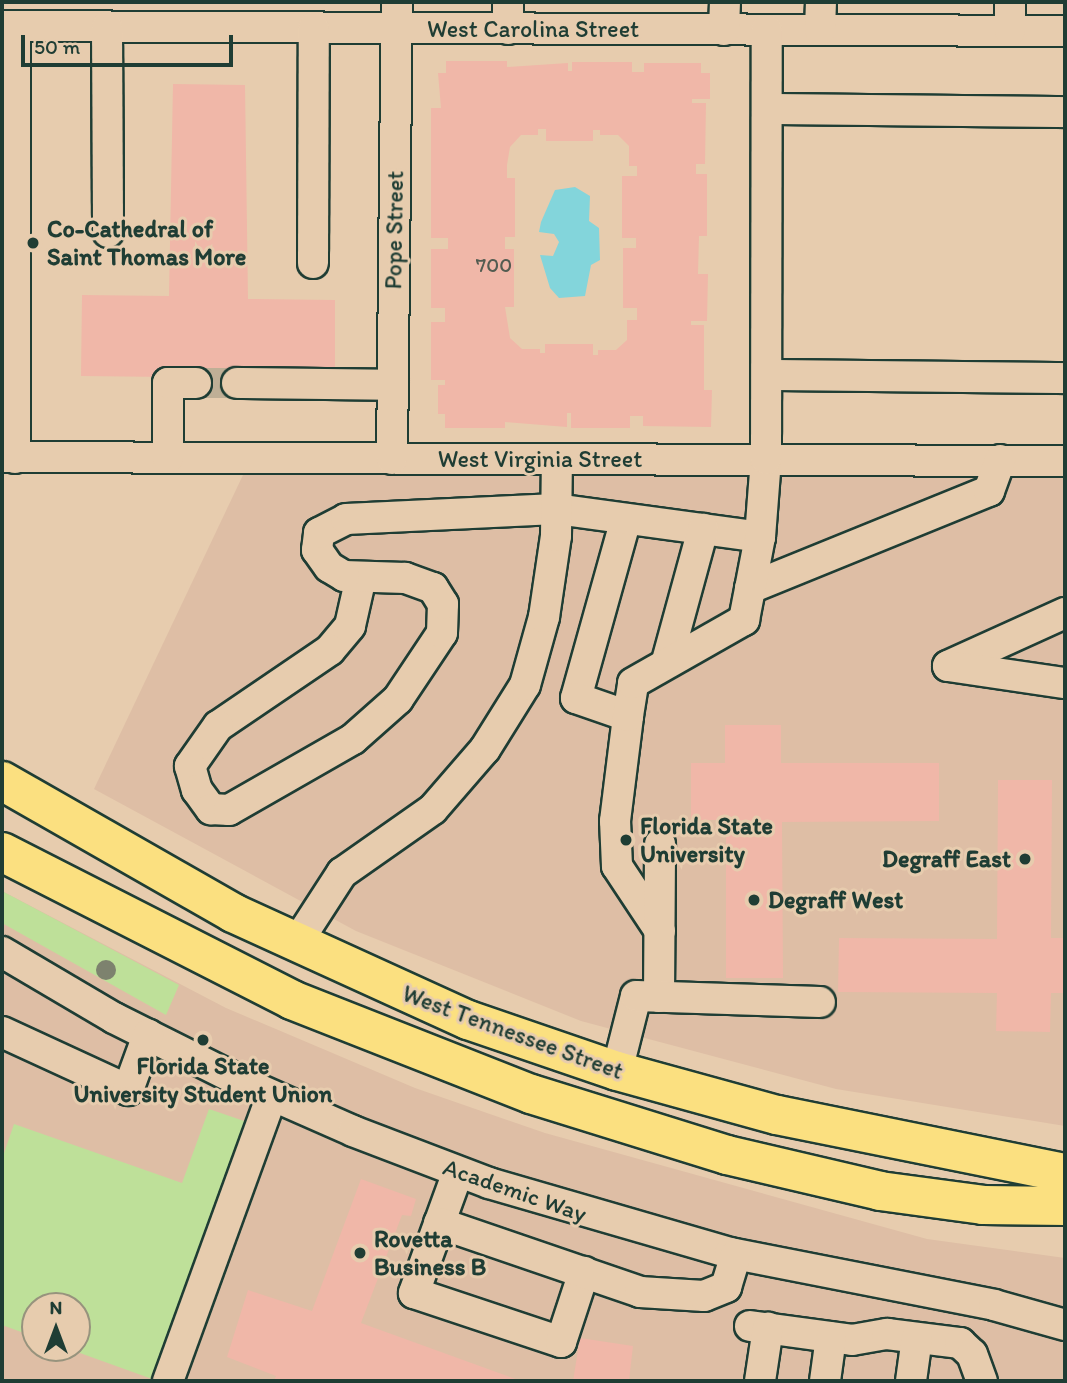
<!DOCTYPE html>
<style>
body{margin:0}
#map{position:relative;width:1067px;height:1383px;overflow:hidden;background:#e7ccae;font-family:Itim,sans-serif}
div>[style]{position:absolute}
.built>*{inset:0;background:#debea5}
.green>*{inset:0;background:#bee099}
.water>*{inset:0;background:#83d5db}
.building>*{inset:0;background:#f0b7a8}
.minor-tunnel>*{height:30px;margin-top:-15px;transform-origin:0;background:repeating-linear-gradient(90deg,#bfaf96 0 30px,transparent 0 45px)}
.roads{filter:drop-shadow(2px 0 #1f3d34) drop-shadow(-2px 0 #1f3d34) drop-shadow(0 2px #1f3d34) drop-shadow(0 -2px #1f3d34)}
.minor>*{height:30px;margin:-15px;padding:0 15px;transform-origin:15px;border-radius:15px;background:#e7ccae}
.major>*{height:38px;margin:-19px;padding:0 19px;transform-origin:19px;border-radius:19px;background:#fbe080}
.trees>*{width:20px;height:20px;margin:-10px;border-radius:50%;background:#7d826e}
.dots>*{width:19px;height:19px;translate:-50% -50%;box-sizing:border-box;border:4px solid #e7ccae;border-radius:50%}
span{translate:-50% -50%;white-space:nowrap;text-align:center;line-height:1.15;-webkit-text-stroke:6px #e7ccae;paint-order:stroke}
.number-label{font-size:21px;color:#535c51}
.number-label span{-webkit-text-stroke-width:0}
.street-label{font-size:24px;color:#1f3d34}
.poi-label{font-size:24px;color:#1f3d34;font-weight:700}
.left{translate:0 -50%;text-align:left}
.right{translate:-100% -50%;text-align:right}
.frame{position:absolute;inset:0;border:4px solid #1f3d34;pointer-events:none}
.north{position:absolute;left:21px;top:1292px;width:70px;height:70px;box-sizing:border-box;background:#e7ccae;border:2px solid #97937d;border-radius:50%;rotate:0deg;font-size:19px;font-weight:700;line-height:28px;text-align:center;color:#1f3d34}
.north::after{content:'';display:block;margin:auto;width:24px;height:32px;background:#1f3d34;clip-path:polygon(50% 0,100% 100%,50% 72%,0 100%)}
.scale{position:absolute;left:21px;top:35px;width:212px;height:32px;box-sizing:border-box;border:4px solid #1f3d34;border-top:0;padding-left:9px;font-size:21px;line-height:24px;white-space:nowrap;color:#1f3d34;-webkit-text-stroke:5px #e7ccae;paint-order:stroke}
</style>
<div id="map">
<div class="built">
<div style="clip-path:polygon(243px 475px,1065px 475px,1065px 1126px,836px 1089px,581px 1021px,356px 931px,94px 789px)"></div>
<div style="clip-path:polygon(evenodd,2px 891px,226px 1008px,415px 1088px,545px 1133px,927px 1239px,1065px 1258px,1065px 1381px,2px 1381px,2px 891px,35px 1306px,77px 1306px,77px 1348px,35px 1348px,35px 1306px)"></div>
</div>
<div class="green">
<div style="clip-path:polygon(2px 891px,179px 985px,166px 1015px,2px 923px)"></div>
<div style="clip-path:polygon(209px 1109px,247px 1122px,155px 1380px,66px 1348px,77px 1348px,77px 1306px,35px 1306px,35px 1337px,2px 1325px,2px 1159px,14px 1124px,182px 1183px)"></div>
</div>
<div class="water">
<div style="clip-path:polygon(575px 187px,590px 196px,589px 221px,599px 228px,600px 260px,591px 265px,585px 296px,559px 298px,550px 288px,540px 255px,553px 256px,559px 242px,554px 234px,539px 232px,541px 222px,555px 190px)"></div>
</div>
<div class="building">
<div style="clip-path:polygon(evenodd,446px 61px,507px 61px,507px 67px,568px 63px,568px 71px,572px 71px,572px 62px,632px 62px,632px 72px,644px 72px,644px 63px,701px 63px,701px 73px,710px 73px,710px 99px,692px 99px,692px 103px,706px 103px,705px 164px,696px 164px,696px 174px,707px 174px,707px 236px,699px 236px,698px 274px,708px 274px,707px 321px,691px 321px,691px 325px,704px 325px,704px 390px,712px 390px,711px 427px,643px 426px,643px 416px,630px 416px,630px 428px,571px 428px,571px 413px,567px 413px,567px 427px,505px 422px,505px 428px,445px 428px,445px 414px,438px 414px,438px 385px,445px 385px,445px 380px,431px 380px,431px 322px,445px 322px,445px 308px,431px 308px,431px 249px,448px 249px,448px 238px,431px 238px,431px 108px,441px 108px,438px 73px,446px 73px,446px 61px,538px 129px,546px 129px,546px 141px,593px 141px,593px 130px,600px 130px,600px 135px,618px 135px,629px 146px,629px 166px,637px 166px,637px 176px,622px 176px,622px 238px,636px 238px,636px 248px,623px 248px,623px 308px,637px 308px,637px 320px,627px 320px,627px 340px,616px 350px,598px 350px,598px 355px,593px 355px,593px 344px,545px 344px,545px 353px,540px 353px,540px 349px,522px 349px,510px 338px,505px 307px,514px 307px,514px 249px,505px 249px,505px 237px,515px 237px,515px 178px,507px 178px,507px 165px,510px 147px,521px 135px,538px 135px,538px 129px)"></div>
<div style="clip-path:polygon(173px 84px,245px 85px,248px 299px,335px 300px,335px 379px,81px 376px,82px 295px,169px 296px)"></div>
<div style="clip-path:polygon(725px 725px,781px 725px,781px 763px,939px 763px,939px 821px,782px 822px,783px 978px,726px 978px,726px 820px,691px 820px,691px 763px,725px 763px)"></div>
<div style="clip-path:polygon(998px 780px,1052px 780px,1051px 938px,1065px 938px,1065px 993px,1051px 993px,1050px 1032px,996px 1031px,997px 993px,838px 992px,839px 938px,997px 939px)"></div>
<div style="clip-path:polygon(361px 1179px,416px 1199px,411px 1216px,402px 1215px,361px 1323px,521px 1381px,274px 1381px,276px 1376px,227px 1357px,248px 1290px,312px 1311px)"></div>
<div style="clip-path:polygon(580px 1338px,633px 1346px,629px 1381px,573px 1381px)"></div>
</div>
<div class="minor-tunnel">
<div style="left:196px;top:383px;width:41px"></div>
</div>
<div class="roads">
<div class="minor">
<div style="left:2px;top:26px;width:1063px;rotate:0.27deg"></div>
<div style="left:15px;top:27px;width:431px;rotate:90deg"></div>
<div style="left:107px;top:27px;width:205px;rotate:89.7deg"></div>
<div style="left:508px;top:29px;width:27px;rotate:-90deg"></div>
<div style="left:724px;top:30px;width:28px;rotate:-88deg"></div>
<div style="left:820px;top:30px;width:28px;rotate:-88deg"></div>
<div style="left:1010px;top:31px;width:29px;rotate:-90deg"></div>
<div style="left:767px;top:109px;width:298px;rotate:0.6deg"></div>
<div style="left:313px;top:263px;width:235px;rotate:-89.8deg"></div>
<div style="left:767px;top:375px;width:298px;rotate:0.6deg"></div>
<div style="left:237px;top:383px;width:156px;rotate:0.7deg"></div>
<div style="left:2px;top:457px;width:1063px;rotate:0.22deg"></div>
<div style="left:168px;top:458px;width:75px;rotate:-90deg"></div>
<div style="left:168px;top:383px;width:28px"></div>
<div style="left:392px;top:459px;width:457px;rotate:-89.4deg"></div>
<div style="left:626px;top:519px;width:186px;rotate:105.6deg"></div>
<div style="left:576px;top:698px;width:55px;rotate:19.1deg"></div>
<div style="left:361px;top:577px;width:50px;rotate:102.7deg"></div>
<div style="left:350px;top:626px;width:31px;rotate:130deg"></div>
<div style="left:330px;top:650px;width:135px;rotate:145.8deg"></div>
<div style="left:218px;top:726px;width:49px;rotate:125deg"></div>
<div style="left:190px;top:766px;width:25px;rotate:74deg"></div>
<div style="left:197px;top:790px;width:24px;rotate:54deg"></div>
<div style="left:211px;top:809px;width:18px;rotate:3deg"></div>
<div style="left:229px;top:810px;width:143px;rotate:-29.8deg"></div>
<div style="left:353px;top:739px;width:60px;rotate:-41.6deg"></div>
<div style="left:398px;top:699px;width:79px;rotate:-56.3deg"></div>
<div style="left:442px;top:633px;width:29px;rotate:-88deg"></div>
<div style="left:443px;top:604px;width:19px;rotate:-122deg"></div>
<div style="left:433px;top:588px;width:30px;rotate:-160deg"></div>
<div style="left:405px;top:578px;width:61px;rotate:-178.1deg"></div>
<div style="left:344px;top:576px;width:17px;rotate:-149deg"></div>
<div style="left:329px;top:567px;width:21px;rotate:-125deg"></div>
<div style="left:317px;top:550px;width:17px;rotate:-83deg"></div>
<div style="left:319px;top:533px;width:30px;rotate:-27deg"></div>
<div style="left:346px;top:519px;width:210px;rotate:-2.7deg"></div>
<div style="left:556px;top:509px;width:206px;rotate:7.8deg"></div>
<div style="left:750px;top:588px;width:258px;rotate:-22.1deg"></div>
<div style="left:989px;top:491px;width:33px;rotate:-70deg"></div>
<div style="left:667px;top:661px;width:137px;rotate:-74.7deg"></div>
<div style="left:948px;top:666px;width:128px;rotate:-24.4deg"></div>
<div style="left:948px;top:666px;width:118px;rotate:8.3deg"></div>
<div style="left:660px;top:931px;width:78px;rotate:-123.5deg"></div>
<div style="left:617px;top:866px;width:45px;rotate:-92.5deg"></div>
<div style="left:615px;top:821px;width:106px;rotate:-82.9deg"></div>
<div style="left:628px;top:716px;width:33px;rotate:-81deg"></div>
<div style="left:633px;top:683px;width:128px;rotate:-29.6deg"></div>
<div style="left:744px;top:620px;width:85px;rotate:-79.1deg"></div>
<div style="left:760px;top:537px;width:78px;rotate:-85.6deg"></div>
<div style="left:766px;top:459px;width:429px;rotate:-89.9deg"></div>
<div style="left:296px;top:944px;width:85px;rotate:-57.1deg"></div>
<div style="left:342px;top:873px;width:111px;rotate:-35.1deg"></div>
<div style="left:433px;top:809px;width:79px;rotate:-49.1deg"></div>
<div style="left:485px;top:749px;width:75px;rotate:-58deg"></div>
<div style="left:525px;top:685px;width:71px;rotate:-74.4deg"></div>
<div style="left:544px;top:617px;width:82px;rotate:-81.6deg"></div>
<div style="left:556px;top:536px;width:77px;rotate:-89.3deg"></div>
<div style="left:2px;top:952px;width:130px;rotate:30.5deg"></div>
<div style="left:114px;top:1018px;width:143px;rotate:26.6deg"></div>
<div style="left:242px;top:1082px;width:121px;rotate:23.8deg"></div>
<div style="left:353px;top:1131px;width:146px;rotate:20.9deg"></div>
<div style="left:489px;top:1183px;width:251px;rotate:16.2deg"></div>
<div style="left:730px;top:1253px;width:269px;rotate:11.1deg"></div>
<div style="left:994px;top:1305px;width:74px;rotate:15.7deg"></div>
<div style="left:659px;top:997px;width:153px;rotate:-89.6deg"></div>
<div style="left:2px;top:1032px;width:139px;rotate:24.7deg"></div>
<div style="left:128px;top:1090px;width:59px;rotate:-70deg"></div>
<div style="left:617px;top:1071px;width:77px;rotate:-75.8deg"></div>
<div style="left:636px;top:996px;width:184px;rotate:1.9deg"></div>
<div style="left:458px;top:1172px;width:129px;rotate:110deg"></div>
<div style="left:414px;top:1293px;width:155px;rotate:18.4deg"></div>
<div style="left:561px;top:1342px;width:74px;rotate:-71.8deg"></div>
<div style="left:439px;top:1223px;width:213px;rotate:18.9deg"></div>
<div style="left:640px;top:1292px;width:64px;rotate:3.6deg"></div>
<div style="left:704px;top:1296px;width:24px;rotate:-22deg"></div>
<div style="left:726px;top:1287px;width:34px;rotate:-73deg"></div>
<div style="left:750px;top:1326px;width:103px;rotate:7.8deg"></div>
<div style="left:852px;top:1340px;width:36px;rotate:-10deg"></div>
<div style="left:887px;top:1334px;width:74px;rotate:7deg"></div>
<div style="left:960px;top:1343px;width:16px;rotate:43deg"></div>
<div style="left:972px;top:1354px;width:29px;rotate:70deg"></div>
<div style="left:168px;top:1381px;width:303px;rotate:-70deg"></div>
<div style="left:760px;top:1381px;width:54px;rotate:-81.4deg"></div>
<div style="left:825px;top:1381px;width:44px;rotate:-82.2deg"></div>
<div style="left:911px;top:1381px;width:43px;rotate:-82.1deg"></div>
</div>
<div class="major">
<div style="left:2px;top:781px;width:266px;rotate:29.7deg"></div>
<div style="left:233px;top:913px;width:258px;rotate:24.5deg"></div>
<div style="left:468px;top:1020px;width:157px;rotate:18.9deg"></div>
<div style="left:617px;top:1071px;width:166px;rotate:15.4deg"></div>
<div style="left:777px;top:1115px;width:294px;rotate:11.4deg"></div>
<div style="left:2px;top:852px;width:326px;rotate:27deg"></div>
<div style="left:292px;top:1000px;width:257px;rotate:21.5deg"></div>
<div style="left:531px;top:1094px;width:205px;rotate:17.3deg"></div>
<div style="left:727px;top:1155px;width:157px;rotate:13.2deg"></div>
<div style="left:880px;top:1191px;width:104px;rotate:7.7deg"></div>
<div style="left:983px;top:1205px;width:82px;rotate:0.7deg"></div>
</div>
</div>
<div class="trees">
<div style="left:106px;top:970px"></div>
</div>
<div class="dots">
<div style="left:33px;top:243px;background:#1f3d34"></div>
<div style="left:626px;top:840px;background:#1f3d34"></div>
<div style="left:1025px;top:859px;background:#1f3d34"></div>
<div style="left:754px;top:900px;background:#1f3d34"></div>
<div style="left:203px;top:1040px;background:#1f3d34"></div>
<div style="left:360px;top:1253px;background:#1f3d34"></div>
</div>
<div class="number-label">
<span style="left:494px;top:265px">700</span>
</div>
<div class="street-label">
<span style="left:533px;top:29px">West Carolina Street</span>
<span style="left:394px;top:230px;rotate:-89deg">Pope Street</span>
<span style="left:540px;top:459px">West Virginia Street</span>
<span style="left:513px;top:1032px;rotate:20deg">West Tennessee Street</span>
<span style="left:515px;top:1190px;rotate:19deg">Academic Way</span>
</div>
<div class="poi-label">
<span class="left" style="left:47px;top:243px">Co-Cathedral of<br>Saint Thomas More</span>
<span class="left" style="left:640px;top:840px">Florida State<br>University</span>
<span class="right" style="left:1011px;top:859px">Degraff East</span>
<span class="left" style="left:768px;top:900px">Degraff West</span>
<span style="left:203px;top:1080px">Florida State<br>University Student Union</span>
<span class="left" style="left:374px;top:1253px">Rovetta<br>Business B</span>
</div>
<div class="frame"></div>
<div class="north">N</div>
<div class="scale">50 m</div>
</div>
